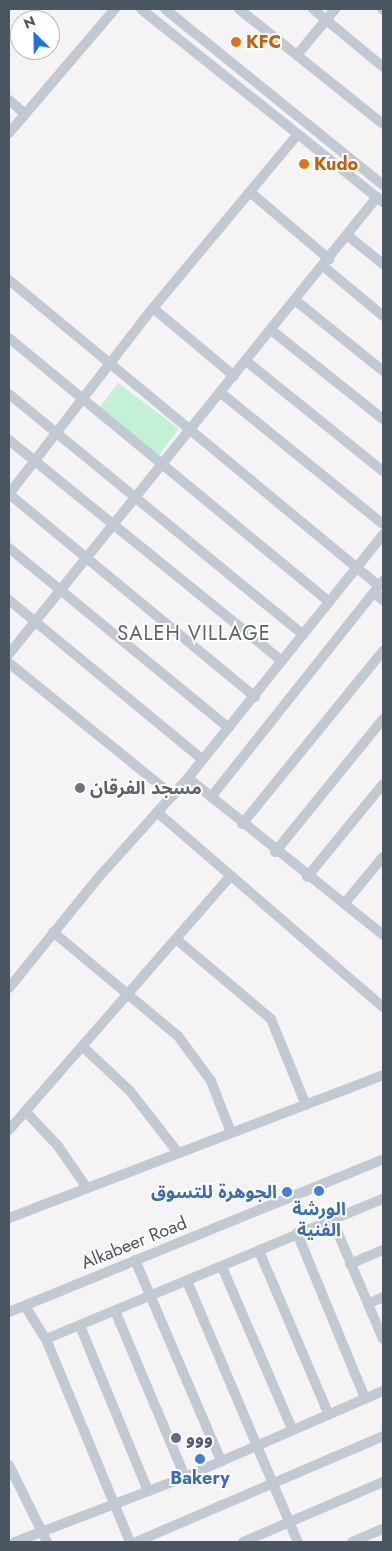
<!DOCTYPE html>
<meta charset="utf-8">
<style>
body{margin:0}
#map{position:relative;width:392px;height:1551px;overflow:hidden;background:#f5f3f3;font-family:Jost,"Noto Sans Arabic",sans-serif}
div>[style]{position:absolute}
.green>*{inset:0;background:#c3f1d5;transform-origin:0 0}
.minor>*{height:10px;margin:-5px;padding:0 5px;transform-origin:5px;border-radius:5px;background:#c1cad2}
.dots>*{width:14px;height:14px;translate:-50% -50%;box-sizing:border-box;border:2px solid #fff;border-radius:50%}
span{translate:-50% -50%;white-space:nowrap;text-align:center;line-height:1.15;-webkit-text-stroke:4px #fff;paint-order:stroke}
.food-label{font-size:18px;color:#c56008;font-weight:700}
.left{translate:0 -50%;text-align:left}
.worship-label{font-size:18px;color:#5b616d;font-weight:700}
.shop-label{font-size:18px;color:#366cbe;font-weight:700}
.right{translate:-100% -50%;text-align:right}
.street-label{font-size:18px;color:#4a5661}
.service-label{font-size:18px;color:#4e5e75;font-weight:700}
.quarter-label{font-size:20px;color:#5f6368;letter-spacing:1px}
.frame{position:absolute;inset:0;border:10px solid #4a5661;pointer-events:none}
.north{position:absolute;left:10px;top:10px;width:50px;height:50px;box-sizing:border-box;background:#fff;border:1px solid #b7bbc0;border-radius:50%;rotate:337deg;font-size:14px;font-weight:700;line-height:20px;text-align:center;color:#4a5661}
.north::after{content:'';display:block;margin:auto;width:18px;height:22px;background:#1a73e8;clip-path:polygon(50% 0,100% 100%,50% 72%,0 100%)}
</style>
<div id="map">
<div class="green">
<div style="left:118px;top:383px;width:76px;height:34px;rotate:37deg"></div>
</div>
<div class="minor">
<div style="left:141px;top:9px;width:310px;rotate:38.6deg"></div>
<div style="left:165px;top:9px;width:280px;rotate:38.9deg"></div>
<div style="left:239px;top:9px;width:184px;rotate:38.6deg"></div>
<div style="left:313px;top:9px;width:91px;rotate:39.6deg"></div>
<div style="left:382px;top:9px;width:1px;rotate:45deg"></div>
<div style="left:297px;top:55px;width:60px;rotate:-50.4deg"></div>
<div style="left:9px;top:100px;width:21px;rotate:41deg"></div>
<div style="left:9px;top:133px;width:163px;rotate:-49.5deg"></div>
<div style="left:250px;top:192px;width:104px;rotate:40.3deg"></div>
<div style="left:347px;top:235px;width:46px;rotate:38.9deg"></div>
<div style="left:323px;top:266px;width:78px;rotate:39.8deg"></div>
<div style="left:9px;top:280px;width:480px;rotate:39.6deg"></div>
<div style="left:295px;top:300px;width:113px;rotate:38.9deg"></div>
<div style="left:153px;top:308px;width:106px;rotate:40deg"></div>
<div style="left:271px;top:330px;width:143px;rotate:38.5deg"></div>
<div style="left:9px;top:338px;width:415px;rotate:39.5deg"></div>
<div style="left:246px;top:361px;width:176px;rotate:38.8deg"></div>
<div style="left:221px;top:393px;width:208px;rotate:39deg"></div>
<div style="left:9px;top:394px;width:380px;rotate:39.3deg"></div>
<div style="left:9px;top:440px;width:351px;rotate:39deg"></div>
<div style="left:9px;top:494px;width:235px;rotate:-52.3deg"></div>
<div style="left:153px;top:308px;width:226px;rotate:-50.2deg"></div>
<div style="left:9px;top:494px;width:319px;rotate:39.5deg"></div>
<div style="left:9px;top:548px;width:284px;rotate:39.3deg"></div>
<div style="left:374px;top:593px;width:11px;rotate:38deg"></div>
<div style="left:9px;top:600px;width:251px;rotate:39.5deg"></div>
<div style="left:9px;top:654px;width:587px;rotate:-51.16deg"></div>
<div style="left:9px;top:663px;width:211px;rotate:39deg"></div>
<div style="left:188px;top:778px;width:250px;rotate:38.8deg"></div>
<div style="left:211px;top:797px;width:276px;rotate:-51.5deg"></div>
<div style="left:157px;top:812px;width:298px;rotate:40.8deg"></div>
<div style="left:242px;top:824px;width:223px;rotate:-50.8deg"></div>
<div style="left:275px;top:852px;width:171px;rotate:-50.9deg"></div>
<div style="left:307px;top:877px;width:120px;rotate:-50.7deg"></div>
<div style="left:344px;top:904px;width:61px;rotate:-50.3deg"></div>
<div style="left:53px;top:932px;width:163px;rotate:39.8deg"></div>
<div style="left:178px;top:1036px;width:56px;rotate:53.7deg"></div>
<div style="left:211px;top:1081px;width:53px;rotate:68.8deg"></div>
<div style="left:176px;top:939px;width:124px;rotate:40.1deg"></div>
<div style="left:271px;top:1019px;width:93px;rotate:67.9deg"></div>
<div style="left:9px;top:988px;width:141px;rotate:-51deg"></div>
<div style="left:98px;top:878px;width:135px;rotate:-48deg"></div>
<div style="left:188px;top:778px;width:312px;rotate:-51.3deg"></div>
<div style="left:82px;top:1046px;width:66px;rotate:43.2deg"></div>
<div style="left:130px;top:1091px;width:75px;rotate:52.1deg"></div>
<div style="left:25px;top:1111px;width:48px;rotate:46.7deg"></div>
<div style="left:58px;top:1146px;width:51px;rotate:55.4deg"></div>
<div style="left:9px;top:1130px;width:336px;rotate:-48.9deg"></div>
<div style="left:9px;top:1218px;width:400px;rotate:-20.9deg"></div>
<div style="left:332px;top:1219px;width:130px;rotate:67deg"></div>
<div style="left:297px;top:1233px;width:178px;rotate:67.6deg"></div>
<div style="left:259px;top:1251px;width:176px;rotate:66.9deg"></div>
<div style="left:135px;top:1260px;width:219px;rotate:66.8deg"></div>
<div style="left:350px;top:1264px;width:36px;rotate:-23deg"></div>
<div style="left:222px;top:1267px;width:176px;rotate:66.6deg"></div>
<div style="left:187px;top:1281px;width:284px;rotate:67deg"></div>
<div style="left:368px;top:1304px;width:17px;rotate:-25deg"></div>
<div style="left:25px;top:1306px;width:39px;rotate:58deg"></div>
<div style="left:115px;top:1311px;width:180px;rotate:67.1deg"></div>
<div style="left:9px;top:1312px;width:404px;rotate:-22.2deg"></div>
<div style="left:80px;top:1326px;width:178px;rotate:67.6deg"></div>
<div style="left:9px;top:1465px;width:86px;rotate:63.7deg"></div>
<div style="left:15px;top:1542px;width:182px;rotate:-20.9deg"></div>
<div style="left:185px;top:1477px;width:216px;rotate:-23.5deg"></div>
<div style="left:130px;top:1542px;width:220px;rotate:-112.5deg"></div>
<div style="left:46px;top:1339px;width:365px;rotate:-22.6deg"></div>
<div style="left:136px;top:1542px;width:269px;rotate:-23.2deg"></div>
<div style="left:243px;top:1542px;width:152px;rotate:-23.2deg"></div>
<div style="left:352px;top:1542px;width:34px;rotate:-23deg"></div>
</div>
<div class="dots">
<div style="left:236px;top:42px;background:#e8710a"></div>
<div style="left:304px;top:164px;background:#e8710a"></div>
<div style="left:80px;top:788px;background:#6b7280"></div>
<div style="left:319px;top:1191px;background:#3f7fe0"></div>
<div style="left:287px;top:1192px;background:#3f7fe0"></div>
<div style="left:176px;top:1438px;background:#5c6f8a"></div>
<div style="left:200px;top:1459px;background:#3f7fe0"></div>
</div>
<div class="food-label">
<span class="left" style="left:246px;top:42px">KFC</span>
<span class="left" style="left:314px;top:164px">Kudo</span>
</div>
<div class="worship-label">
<span class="left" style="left:90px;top:788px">مسجد الفرقان</span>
</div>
<div class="shop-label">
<span class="right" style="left:277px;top:1192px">الجوهرة للتسوق</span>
<span style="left:319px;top:1220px">الورشة<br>الفنية</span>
<span style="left:200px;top:1478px">Bakery</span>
</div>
<div class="street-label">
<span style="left:134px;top:1243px;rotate:-22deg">Alkabeer Road</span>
</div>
<div class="service-label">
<span class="left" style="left:186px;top:1438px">ووو</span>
</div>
<div class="quarter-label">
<span style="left:194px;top:633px">SALEH VILLAGE</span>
</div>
<div class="frame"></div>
<div class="north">N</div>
</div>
